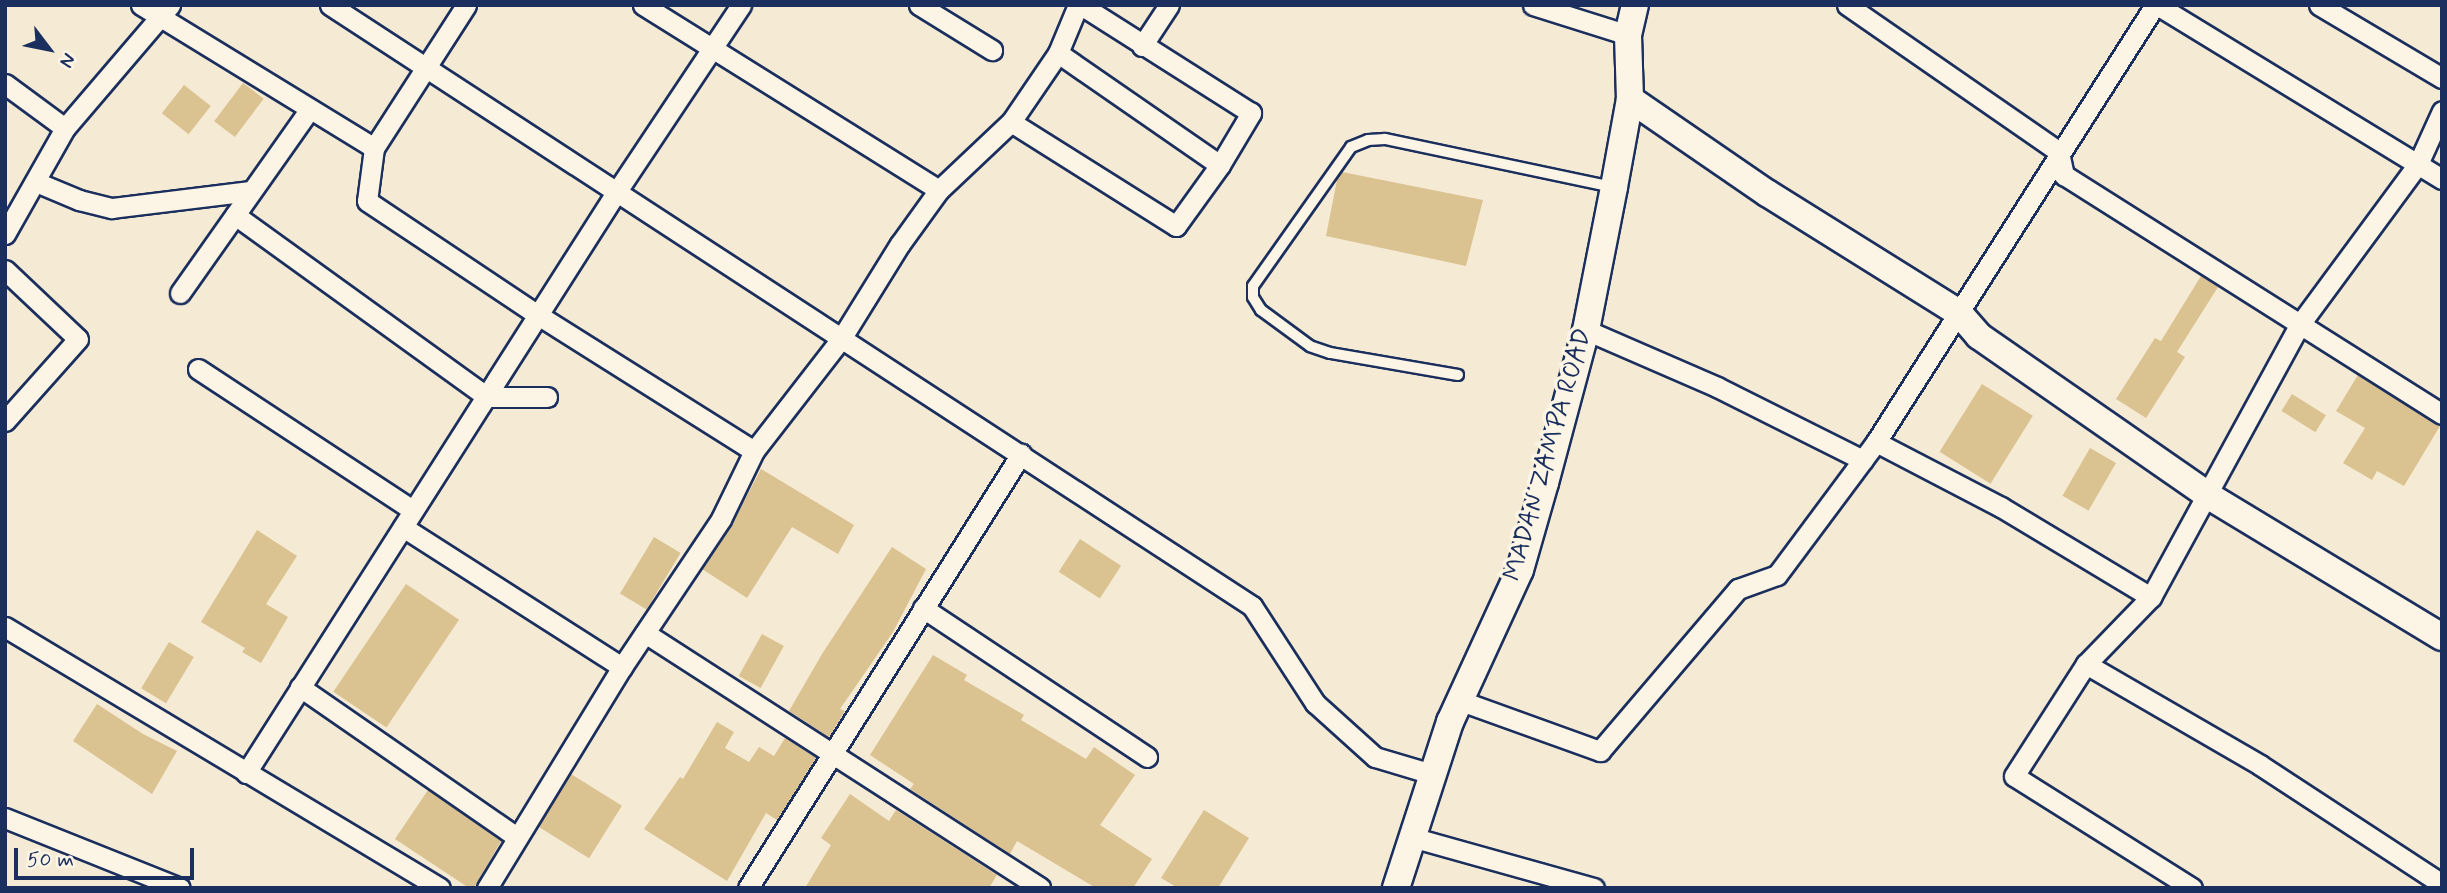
<!DOCTYPE html>
<style>
body{margin:0}
#map{position:relative;width:2447px;height:893px;overflow:hidden;background:#f5ebd4;font-family:Mynerve,sans-serif}
div>[style]{position:absolute}
.building>*{inset:0;background:#dbc291;transform-origin:0 0}
.roads{filter:drop-shadow(2px 0 #1b2f5e) drop-shadow(-2px 0 #1b2f5e) drop-shadow(0 2px #1b2f5e) drop-shadow(0 -2px #1b2f5e)}
.lane>*{height:10px;margin:-5px;padding:0 5px;transform-origin:5px;border-radius:5px;background:#fcf5e5}
.street>*{height:19px;margin:-9.5px;padding:0 9.5px;transform-origin:9.5px;border-radius:9.5px;background:#fcf5e5}
.secondary>*{height:26px;margin:-13px;padding:0 13px;transform-origin:13px;border-radius:13px;background:#fcf5e5}
span{translate:-50% -50%;white-space:nowrap;text-align:center;line-height:1.15;-webkit-text-stroke:7px #fcf5e5;paint-order:stroke}
.street-label{font-size:26px;color:#1b2f5e}
.frame{position:absolute;inset:0;border:7px solid #1b2f5e;pointer-events:none}
.north{position:absolute;left:14px;top:14px;width:70px;height:70px;-webkit-text-stroke:5px #fcf5e5;paint-order:stroke;rotate:122deg;font-size:19px;font-weight:700;line-height:28px;text-align:center;color:#1b2f5e}
.north::after{content:'';display:block;margin:auto;width:24px;height:32px;background:#1b2f5e;clip-path:polygon(50% 0,100% 100%,50% 72%,0 100%)}
.scale{position:absolute;left:14px;top:848px;width:180px;height:32px;box-sizing:border-box;border:4px solid #1b2f5e;border-top:0;padding-left:9px;font-size:21px;line-height:24px;white-space:nowrap;color:#1b2f5e;-webkit-text-stroke:5px #fcf5e5;paint-order:stroke}
</style>
<div id="map">
<div class="building">
<div style="left:243px;top:83px;width:26px;height:48px;rotate:37deg"></div>
<div style="left:184px;top:85px;width:34px;height:36px;rotate:38deg"></div>
<div style="clip-path:polygon(1342px 172px,1483px 200px,1466px 266px,1326px 236px,1337px 180px)"></div>
<div style="clip-path:polygon(2201px 276px,2218px 287px,2177px 352px,2185px 357px,2146px 418px,2116px 399px,2155px 338px,2161px 341px)"></div>
<div style="clip-path:polygon(2358px 375px,2440px 426px,2404px 486px,2377px 471px,2372px 480px,2343px 463px,2365px 428px,2336px 411px)"></div>
<div style="left:1982px;top:384px;width:60px;height:80px;rotate:32deg"></div>
<div style="left:2292px;top:394px;width:40px;height:20px;rotate:32deg"></div>
<div style="left:2090px;top:448px;width:30px;height:55px;rotate:30deg"></div>
<div style="clip-path:polygon(761px 469px,854px 525px,838px 554px,792px 527px,747px 598px,702px 569px,731px 526px)"></div>
<div style="clip-path:polygon(257px 530px,297px 556px,266px 604px,288px 617px,261px 663px,242px 652px,245px 648px,201px 622px)"></div>
<div style="left:654px;top:537px;width:31px;height:66px;rotate:31deg"></div>
<div style="left:1080px;top:539px;width:49px;height:39px;rotate:33deg"></div>
<div style="clip-path:polygon(892px 547px,926px 569px,893px 632px,840px 709px,845px 711px,829px 737px,789px 711px,822px 654px)"></div>
<div style="left:406px;top:584px;width:64px;height:130px;rotate:34deg"></div>
<div style="left:762px;top:634px;width:25px;height:48px;rotate:29deg"></div>
<div style="left:169px;top:642px;width:29px;height:54px;rotate:31deg"></div>
<div style="clip-path:polygon(933px 655px,967px 675px,964px 680px,1024px 715px,1021px 720px,1086px 759px,1094px 747px,1135px 775px,1100px 825px,1152px 859px,1133px 888px,1096px 888px,1017px 841px,1010px 854px,910px 789px,914px 784px,870px 755px)"></div>
<div style="clip-path:polygon(97px 704px,143px 734px,177px 751px,152px 794px,73px 741px)"></div>
<div style="clip-path:polygon(717px 722px,734px 732px,725px 748px,749px 762px,759px 747px,774px 756px,785px 738px,816px 758px,777px 820px,766px 813px,727px 881px,644px 829px,680px 777px,683px 779px)"></div>
<div style="left:571px;top:774px;width:60px;height:62px;rotate:32deg"></div>
<div style="clip-path:polygon(428px 790px,501px 841px,474px 888px,469px 888px,395px 839px)"></div>
<div style="clip-path:polygon(850px 794px,889px 821px,896px 810px,997px 875px,989px 888px,805px 888px,831px 845px,821px 838px)"></div>
<div style="clip-path:polygon(1204px 810px,1249px 838px,1218px 888px,1178px 888px,1161px 878px)"></div>
</div>
<div class="roads">
<div class="lane">
<div style="left:1458px;top:375px;width:130px;rotate:-170.2deg"></div>
<div style="left:1330px;top:353px;width:21px;rotate:-161deg"></div>
<div style="left:1310px;top:346px;width:61px;rotate:-143.7deg"></div>
<div style="left:1261px;top:310px;width:15px;rotate:-122deg"></div>
<div style="left:1253px;top:297px;width:11px;rotate:-90deg"></div>
<div style="left:1253px;top:286px;width:170px;rotate:-54.8deg"></div>
<div style="left:1351px;top:147px;width:18px;rotate:-22deg"></div>
<div style="left:1368px;top:140px;width:17px;rotate:-3deg"></div>
<div style="left:1385px;top:139px;width:233px;rotate:11.9deg"></div>
</div>
<div class="street">
<div style="left:141px;top:5px;width:273px;rotate:31.5deg"></div>
<div style="left:374px;top:148px;width:170px;rotate:-57.2deg"></div>
<div style="left:330px;top:5px;width:1101px;rotate:33.1deg"></div>
<div style="left:1252px;top:606px;width:116px;rotate:57deg"></div>
<div style="left:1315px;top:703px;width:81px;rotate:42deg"></div>
<div style="left:1375px;top:757px;width:59px;rotate:16.6deg"></div>
<div style="left:643px;top:5px;width:349px;rotate:32deg"></div>
<div style="left:919px;top:5px;width:86px;rotate:31.7deg"></div>
<div style="left:1533px;top:5px;width:100px;rotate:17.5deg"></div>
<div style="left:1847px;top:5px;width:258px;rotate:34.7deg"></div>
<div style="left:2059px;top:152px;width:24px;rotate:78deg"></div>
<div style="left:2064px;top:175px;width:447px;rotate:32.3deg"></div>
<div style="left:2157px;top:5px;width:334px;rotate:31.4deg"></div>
<div style="left:2319px;top:5px;width:143px;rotate:30.7deg"></div>
<div style="left:1142px;top:46px;width:49px;rotate:-56.6deg"></div>
<div style="left:1058px;top:53px;width:197px;rotate:34.7deg"></div>
<div style="left:5px;top:84px;width:74px;rotate:36.3deg"></div>
<div style="left:1011px;top:122px;width:195px;rotate:32.2deg"></div>
<div style="left:1176px;top:226px;width:75px;rotate:-54.2deg"></div>
<div style="left:1220px;top:165px;width:61px;rotate:-59.2deg"></div>
<div style="left:1251px;top:113px;width:201px;rotate:-147.6deg"></div>
<div style="left:374px;top:148px;width:53px;rotate:97.5deg"></div>
<div style="left:367px;top:201px;width:206px;rotate:33.7deg"></div>
<div style="left:538px;top:315px;width:255px;rotate:32.2deg"></div>
<div style="left:36px;top:182px;width:47px;rotate:22.7deg"></div>
<div style="left:79px;top:200px;width:34px;rotate:14deg"></div>
<div style="left:112px;top:208px;width:140px;rotate:-7deg"></div>
<div style="left:235px;top:215px;width:311px;rotate:35.8deg"></div>
<div style="left:487px;top:397px;width:60px"></div>
<div style="left:5px;top:234px;width:122px;rotate:-60.5deg"></div>
<div style="left:65px;top:128px;width:162px;rotate:-49.5deg"></div>
<div style="left:5px;top:270px;width:100px;rotate:43.4deg"></div>
<div style="left:78px;top:339px;width:110px;rotate:131.7deg"></div>
<div style="left:180px;top:293px;width:225px;rotate:-54.8deg"></div>
<div style="left:1586px;top:330px;width:143px;rotate:23.5deg"></div>
<div style="left:1717px;top:387px;width:163px;rotate:26.6deg"></div>
<div style="left:198px;top:369px;width:257px;rotate:33.3deg"></div>
<div style="left:1876px;top:442px;width:141px;rotate:27.5deg"></div>
<div style="left:2001px;top:507px;width:175px;rotate:31deg"></div>
<div style="left:403px;top:527px;width:260px;rotate:32.6deg"></div>
<div style="left:923px;top:608px;width:269px;rotate:33.6deg"></div>
<div style="left:5px;top:627px;width:507px;rotate:30.96deg"></div>
<div style="left:645px;top:633px;width:470px;rotate:32.8deg"></div>
<div style="left:2086px;top:664px;width:201px;rotate:30.1deg"></div>
<div style="left:2260px;top:765px;width:217px;rotate:33.2deg"></div>
<div style="left:300px;top:687px;width:264px;rotate:34.7deg"></div>
<div style="left:1461px;top:701px;width:148px;rotate:19.8deg"></div>
<div style="left:1600px;top:751px;width:213px;rotate:-49.6deg"></div>
<div style="left:1738px;top:589px;width:41px;rotate:-19.7deg"></div>
<div style="left:1777px;top:575px;width:166px;rotate:-53.3deg"></div>
<div style="left:1876px;top:442px;width:518px;rotate:-57.44deg"></div>
<div style="left:246px;top:773px;width:690px;rotate:-57.48deg"></div>
<div style="left:617px;top:191px;width:224px;rotate:-56.3deg"></div>
<div style="left:5px;top:818px;width:188px;rotate:21.8deg"></div>
<div style="left:1411px;top:837px;width:190px;rotate:15.6deg"></div>
<div style="left:487px;top:888px;width:259px;rotate:-58.6deg"></div>
<div style="left:622px;top:667px;width:178px;rotate:-56.2deg"></div>
<div style="left:721px;top:519px;width:76px;rotate:-64.1deg"></div>
<div style="left:754px;top:451px;width:142px;rotate:-52.2deg"></div>
<div style="left:841px;top:339px;width:112px;rotate:-58.2deg"></div>
<div style="left:900px;top:244px;width:67px;rotate:-54.2deg"></div>
<div style="left:939px;top:190px;width:99px;rotate:-43.4deg"></div>
<div style="left:1011px;top:122px;width:83px;rotate:-55.7deg"></div>
<div style="left:1058px;top:53px;width:52px;rotate:-67.4deg"></div>
<div style="left:748px;top:888px;width:513px;rotate:-57.83deg"></div>
<div style="left:2192px;top:888px;width:210px;rotate:-147.8deg"></div>
<div style="left:2014px;top:776px;width:133px;rotate:-57.3deg"></div>
<div style="left:2086px;top:664px;width:93px;rotate:-45.9deg"></div>
<div style="left:2151px;top:597px;width:311px;rotate:-61.4deg"></div>
<div style="left:2300px;top:324px;width:199px;rotate:-53.6deg"></div>
<div style="left:2418px;top:164px;width:58px;rotate:-65.6deg"></div>
</div>
<div class="secondary">
<div style="left:1630px;top:99px;width:166px;rotate:34.5deg"></div>
<div style="left:1767px;top:193px;width:226px;rotate:32deg"></div>
<div style="left:1959px;top:313px;width:30px;rotate:49deg"></div>
<div style="left:1979px;top:336px;width:280px;rotate:34.8deg"></div>
<div style="left:2209px;top:496px;width:272px;rotate:31.2deg"></div>
<div style="left:1396px;top:888px;width:175px;rotate:-72deg"></div>
<div style="left:1450px;top:722px;width:167px;rotate:-65.3deg"></div>
<div style="left:1520px;top:570px;width:91px;rotate:-74deg"></div>
<div style="left:1545px;top:483px;width:158px;rotate:-75deg"></div>
<div style="left:1586px;top:330px;width:146px;rotate:-78.9deg"></div>
<div style="left:1614px;top:187px;width:89px;rotate:-79.7deg"></div>
<div style="left:1630px;top:99px;width:64px;rotate:-91.8deg"></div>
<div style="left:1628px;top:35px;width:31px;rotate:-77deg"></div>
</div>
</div>
<div class="street-label">
<span style="left:1549px;top:455px;rotate:-74deg">MADAN ZAMPA ROAD</span>
</div>
<div class="frame"></div>
<div class="north">N</div>
<div class="scale">50 m</div>
</div>
